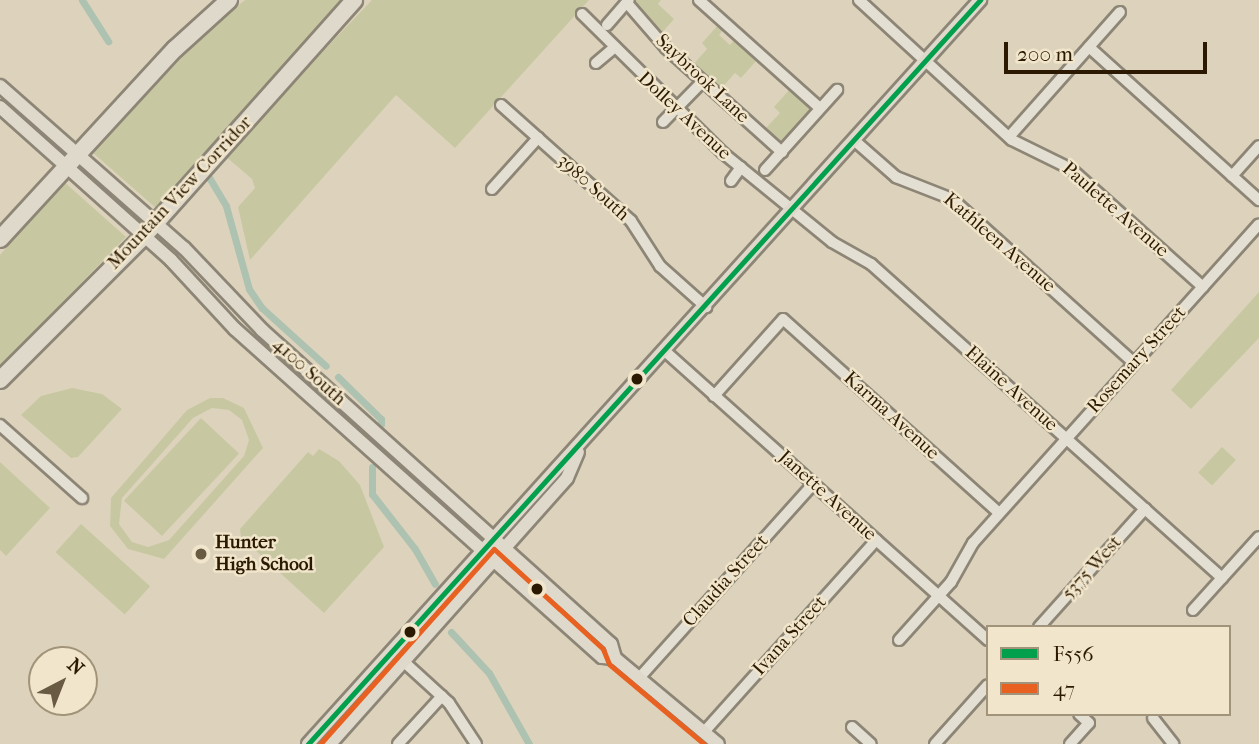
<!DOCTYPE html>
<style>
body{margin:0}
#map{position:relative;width:1259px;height:744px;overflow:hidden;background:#ddd3bc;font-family:"IM FELL French Canon",serif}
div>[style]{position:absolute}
.green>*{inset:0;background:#c7c8a2;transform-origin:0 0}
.canal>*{height:7px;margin:-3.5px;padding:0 3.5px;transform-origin:3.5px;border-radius:3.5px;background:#adc2b0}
.roads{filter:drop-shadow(2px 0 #8d8576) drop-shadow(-2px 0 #8d8576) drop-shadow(0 2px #8d8576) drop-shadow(0 -2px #8d8576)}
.minor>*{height:10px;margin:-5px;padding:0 5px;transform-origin:5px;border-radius:5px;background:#e4dfd3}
.major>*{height:12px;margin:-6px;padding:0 6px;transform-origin:6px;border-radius:6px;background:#dfd9cc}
.highway>*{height:16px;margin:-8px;padding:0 8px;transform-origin:8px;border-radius:8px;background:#dfd9cc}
.bus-1>*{height:5px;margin:-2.5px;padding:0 2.5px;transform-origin:2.5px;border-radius:2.5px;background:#029f4d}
.bus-2>*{height:5px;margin:-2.5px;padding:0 2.5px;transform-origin:2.5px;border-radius:2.5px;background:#e86120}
.dots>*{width:19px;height:19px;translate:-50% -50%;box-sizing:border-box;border:4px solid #f1e6cb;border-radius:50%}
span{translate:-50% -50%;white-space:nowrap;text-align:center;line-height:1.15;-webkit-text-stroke:5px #f1e6cb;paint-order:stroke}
.street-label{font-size:19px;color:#2b1902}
.poi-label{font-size:19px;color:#2b1902;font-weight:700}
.left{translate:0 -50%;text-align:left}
.legend{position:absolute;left:986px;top:625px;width:245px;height:91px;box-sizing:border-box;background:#f1e6cb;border:2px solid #a2947b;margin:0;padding:9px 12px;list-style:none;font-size:21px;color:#2b1902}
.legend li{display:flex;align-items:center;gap:14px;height:35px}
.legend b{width:35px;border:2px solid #a2947b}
.north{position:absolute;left:28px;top:646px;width:70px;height:70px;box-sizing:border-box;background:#f1e6cb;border:2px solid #a2947b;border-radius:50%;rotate:42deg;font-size:19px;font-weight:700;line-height:28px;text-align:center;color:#2b1902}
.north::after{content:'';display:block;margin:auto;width:24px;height:32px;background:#695a43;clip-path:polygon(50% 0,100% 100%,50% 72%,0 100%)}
.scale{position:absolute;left:1004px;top:42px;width:203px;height:32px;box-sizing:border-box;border:4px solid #2b1902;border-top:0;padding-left:9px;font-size:21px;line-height:24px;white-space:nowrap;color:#2b1902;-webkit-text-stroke:5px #f1e6cb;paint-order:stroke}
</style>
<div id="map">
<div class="green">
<div style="clip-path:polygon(245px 0,342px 0,157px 209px,92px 152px,208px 30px)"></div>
<div style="clip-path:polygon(372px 0,589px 0,455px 148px,396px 95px,250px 260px,238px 207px,255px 188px,252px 179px,224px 155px)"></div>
<div style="clip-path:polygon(635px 0,661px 0,658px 4px,674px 19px,659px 36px)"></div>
<div style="clip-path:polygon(718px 25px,723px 30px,719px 35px,730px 45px,734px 40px,757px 60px,741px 78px,735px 73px,719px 91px,691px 67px,707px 49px,702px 43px)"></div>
<div style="clip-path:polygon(790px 89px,810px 110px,780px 143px,763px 131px,780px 113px,774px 107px)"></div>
<div style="clip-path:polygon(63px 181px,126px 237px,0 366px,0 255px)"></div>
<div style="clip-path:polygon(1259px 292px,1259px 338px,1191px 409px,1171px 390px)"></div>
<div style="clip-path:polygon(72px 388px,102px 394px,122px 409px,78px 457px,71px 458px,21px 415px,41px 396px)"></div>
<div style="clip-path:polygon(evenodd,210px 398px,223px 398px,244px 408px,263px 448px,164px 559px,128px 549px,110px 526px,111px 498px,187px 410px,210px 398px,212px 408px,229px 410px,242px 420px,249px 440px,244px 456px,169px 540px,148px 547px,132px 542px,119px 524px,122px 498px,193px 418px,212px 408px)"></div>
<div style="left:201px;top:418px;width:52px;height:113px;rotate:43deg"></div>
<div style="left:1222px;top:447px;width:19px;height:35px;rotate:43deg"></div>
<div style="clip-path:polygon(319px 449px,339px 461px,360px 485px,384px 547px,324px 613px,241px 537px,240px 529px,308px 452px,313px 456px)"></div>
<div style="clip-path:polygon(0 462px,50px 508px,6px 556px,0 550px)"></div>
<div style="left:81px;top:524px;width:93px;height:38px;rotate:42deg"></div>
</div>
<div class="canal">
<div style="left:82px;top:0;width:49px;rotate:57.6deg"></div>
<div style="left:207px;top:174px;width:37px;rotate:59deg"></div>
<div style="left:226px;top:206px;width:86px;rotate:74.5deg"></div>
<div style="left:249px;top:289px;width:23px;rotate:56deg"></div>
<div style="left:262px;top:308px;width:86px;rotate:42.2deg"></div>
<div style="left:338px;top:377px;width:60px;rotate:44.3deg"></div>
<div style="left:381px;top:419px;width:5px;rotate:90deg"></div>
<div style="left:372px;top:467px;width:27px;rotate:90deg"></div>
<div style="left:372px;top:494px;width:70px;rotate:52deg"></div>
<div style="left:415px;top:549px;width:40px;rotate:60.3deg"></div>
<div style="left:451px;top:632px;width:56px;rotate:47.2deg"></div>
<div style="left:489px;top:673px;width:81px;rotate:60.6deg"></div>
</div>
<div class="roads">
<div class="minor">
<div style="left:699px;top:0;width:162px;rotate:41.8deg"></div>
<div style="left:859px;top:0;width:207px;rotate:42.5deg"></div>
<div style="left:1012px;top:140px;width:66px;rotate:26.2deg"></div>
<div style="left:1071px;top:169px;width:177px;rotate:41.8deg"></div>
<div style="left:627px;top:3px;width:60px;rotate:49.1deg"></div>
<div style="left:666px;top:48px;width:156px;rotate:41.9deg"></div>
<div style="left:582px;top:14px;width:198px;rotate:44.6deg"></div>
<div style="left:723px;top:153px;width:141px;rotate:39.2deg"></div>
<div style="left:832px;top:242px;width:45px;rotate:29.4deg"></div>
<div style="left:871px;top:264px;width:471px;rotate:41.8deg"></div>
<div style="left:607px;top:25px;width:33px;rotate:-49deg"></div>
<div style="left:1089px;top:47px;width:229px;rotate:42deg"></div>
<div style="left:596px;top:63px;width:25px;rotate:-40deg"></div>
<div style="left:501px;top:105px;width:174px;rotate:41.7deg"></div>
<div style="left:631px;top:221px;width:54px;rotate:57.2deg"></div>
<div style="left:660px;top:266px;width:62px;rotate:41.7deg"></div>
<div style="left:663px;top:122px;width:57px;rotate:-45.7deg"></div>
<div style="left:1009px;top:137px;width:167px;rotate:-48.4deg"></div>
<div style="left:855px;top:141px;width:55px;rotate:41.3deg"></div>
<div style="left:896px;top:177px;width:60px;rotate:21.4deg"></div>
<div style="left:952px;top:199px;width:245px;rotate:42deg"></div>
<div style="left:765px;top:170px;width:108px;rotate:-48deg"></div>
<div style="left:1232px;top:176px;width:40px;rotate:-48deg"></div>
<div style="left:731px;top:181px;width:17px;rotate:-54deg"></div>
<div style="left:492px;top:189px;width:69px;rotate:-48deg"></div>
<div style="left:666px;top:352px;width:432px;rotate:41.8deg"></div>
<div style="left:714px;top:396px;width:103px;rotate:-48.1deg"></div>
<div style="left:783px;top:319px;width:290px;rotate:41.9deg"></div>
<div style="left:0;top:425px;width:110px;rotate:41.7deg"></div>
<div style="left:1193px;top:610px;width:98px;rotate:-47.9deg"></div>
<div style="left:1039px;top:627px;width:159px;rotate:-48.1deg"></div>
<div style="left:899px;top:640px;width:78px;rotate:-48.1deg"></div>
<div style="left:951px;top:582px;width:45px;rotate:-60.6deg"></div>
<div style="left:973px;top:543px;width:428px;rotate:-48.1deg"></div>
<div style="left:403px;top:661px;width:62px;rotate:42.4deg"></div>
<div style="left:449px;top:703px;width:49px;rotate:56.6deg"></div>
<div style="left:640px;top:677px;width:259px;rotate:-48.1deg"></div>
<div style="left:1153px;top:718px;width:33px;rotate:52deg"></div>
<div style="left:852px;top:727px;width:25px;rotate:42deg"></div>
<div style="left:704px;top:732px;width:258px;rotate:-48.1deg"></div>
<div style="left:398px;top:744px;width:65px;rotate:-47.5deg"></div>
<div style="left:935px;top:744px;width:79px;rotate:-48.1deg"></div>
<div style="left:1070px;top:744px;width:28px;rotate:-48deg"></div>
<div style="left:1089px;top:723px;width:13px;rotate:-138deg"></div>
</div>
<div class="major">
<div style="left:0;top:86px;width:245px;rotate:41.4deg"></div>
<div style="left:184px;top:248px;width:113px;rotate:46.4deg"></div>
<div style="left:262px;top:330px;width:469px;rotate:42deg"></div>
<div style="left:611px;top:644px;width:15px;rotate:74deg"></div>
<div style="left:0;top:107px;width:229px;rotate:41.8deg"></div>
<div style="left:171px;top:260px;width:94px;rotate:47.2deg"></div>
<div style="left:235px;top:329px;width:492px;rotate:41.8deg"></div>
<div style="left:602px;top:657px;width:13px;rotate:4deg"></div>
<div style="left:615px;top:658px;width:134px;rotate:39.9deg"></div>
<div style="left:308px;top:744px;width:1003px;rotate:-47.91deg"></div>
<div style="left:330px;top:744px;width:356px;rotate:-48.3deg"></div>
<div style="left:567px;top:478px;width:28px;rotate:-67deg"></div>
</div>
<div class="highway">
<div style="left:0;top:239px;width:258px;rotate:-47.4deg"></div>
<div style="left:175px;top:49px;width:73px;rotate:-42.2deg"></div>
<div style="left:0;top:380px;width:204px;rotate:-45deg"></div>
<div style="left:144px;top:236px;width:316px;rotate:-48.3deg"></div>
</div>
</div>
<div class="bus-1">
<div style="left:308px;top:744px;width:1003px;rotate:-47.91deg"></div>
</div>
<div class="bus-2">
<div style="left:320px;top:744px;width:261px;rotate:-48.3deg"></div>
<div style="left:494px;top:549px;width:148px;rotate:42.5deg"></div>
<div style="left:603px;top:649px;width:16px;rotate:68deg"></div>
<div style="left:609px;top:664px;width:124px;rotate:40.1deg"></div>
</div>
<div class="dots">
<div style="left:637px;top:379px;background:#2b1902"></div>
<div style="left:201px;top:554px;background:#695a43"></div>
<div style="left:537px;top:589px;background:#2b1902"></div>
<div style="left:410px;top:632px;background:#2b1902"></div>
</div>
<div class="street-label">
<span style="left:702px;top:79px;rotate:43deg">Saybrook Lane</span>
<span style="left:684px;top:116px;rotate:43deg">Dolley Avenue</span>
<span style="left:593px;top:188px;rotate:42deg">3980 South</span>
<span style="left:180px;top:193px;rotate:-47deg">Mountain View Corridor</span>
<span style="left:1115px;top:210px;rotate:41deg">Paulette Avenue</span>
<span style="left:999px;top:243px;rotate:41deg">Kathleen Avenue</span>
<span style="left:1137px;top:360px;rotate:-48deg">Rosemary Street</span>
<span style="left:309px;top:372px;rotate:42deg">4100 South</span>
<span style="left:1011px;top:389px;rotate:42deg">Elaine Avenue</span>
<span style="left:891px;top:416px;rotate:42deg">Karma Avenue</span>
<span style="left:827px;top:496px;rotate:42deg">Janette Avenue</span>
<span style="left:1092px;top:568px;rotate:-48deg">5375 West</span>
<span style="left:726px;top:581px;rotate:-48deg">Claudia Street</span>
<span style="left:790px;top:636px;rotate:-48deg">Ivana Street</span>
</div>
<div class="poi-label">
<span class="left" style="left:215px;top:554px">Hunter<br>High School</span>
</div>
<ul class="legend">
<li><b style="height:9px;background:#029f4d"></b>F556</li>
<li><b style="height:9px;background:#e86120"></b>47</li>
</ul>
<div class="north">N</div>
<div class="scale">200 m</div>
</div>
